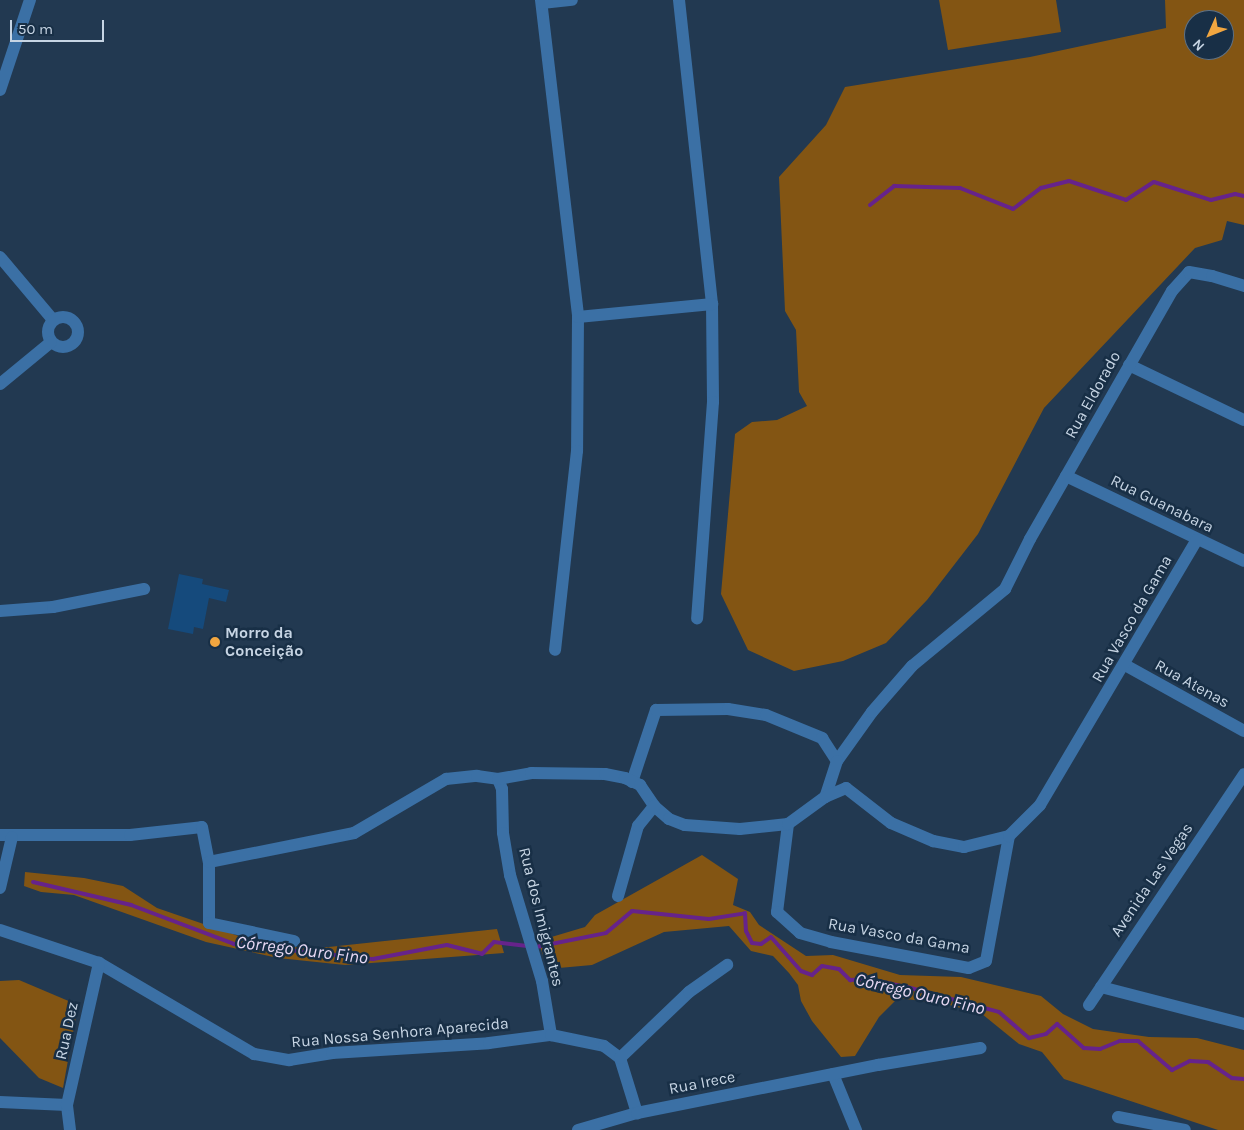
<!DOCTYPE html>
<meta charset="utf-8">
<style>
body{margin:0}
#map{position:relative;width:1244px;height:1130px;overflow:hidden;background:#223951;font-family:Karla,sans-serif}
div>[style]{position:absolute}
.green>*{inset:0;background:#835513}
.stream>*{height:4px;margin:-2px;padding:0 2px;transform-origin:2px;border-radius:2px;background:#66238b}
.building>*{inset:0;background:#154a7c}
.minor>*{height:12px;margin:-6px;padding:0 6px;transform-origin:6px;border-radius:6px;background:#3b70a5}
.minor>.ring{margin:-6px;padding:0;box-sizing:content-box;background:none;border:12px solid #3b70a5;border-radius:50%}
.dots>*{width:14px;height:14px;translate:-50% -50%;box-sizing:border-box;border:2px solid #182f46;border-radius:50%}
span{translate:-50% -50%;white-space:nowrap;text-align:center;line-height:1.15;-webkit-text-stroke:5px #182f46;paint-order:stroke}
.street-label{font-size:16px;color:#c7d5e4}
.poi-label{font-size:16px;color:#c7d5e4;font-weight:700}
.left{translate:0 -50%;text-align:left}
.water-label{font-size:18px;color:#e8d9f4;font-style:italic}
.north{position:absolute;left:1184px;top:10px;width:50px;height:50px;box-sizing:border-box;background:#182f46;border:1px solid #5e7185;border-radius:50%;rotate:226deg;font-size:14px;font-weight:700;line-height:20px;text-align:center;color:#c7d5e4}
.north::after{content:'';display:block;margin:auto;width:18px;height:22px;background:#f1a640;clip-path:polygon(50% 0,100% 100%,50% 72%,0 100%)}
.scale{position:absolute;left:10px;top:20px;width:94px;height:22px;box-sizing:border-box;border:2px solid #c7d5e4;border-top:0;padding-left:6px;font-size:15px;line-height:18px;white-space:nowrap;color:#c7d5e4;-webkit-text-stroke:4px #182f46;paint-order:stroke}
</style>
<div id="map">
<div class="green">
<div style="clip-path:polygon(939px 0,1056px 0,1061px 32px,948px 50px)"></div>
<div style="clip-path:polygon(evenodd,1165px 0,1244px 0,1244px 225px,1227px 221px,1222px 240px,1195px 248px,1044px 408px,978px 534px,927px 600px,886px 643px,843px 661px,794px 671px,748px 650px,721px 594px,735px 434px,752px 422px,777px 420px,807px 406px,799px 392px,796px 330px,785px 311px,779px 177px,826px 125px,845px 87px,1030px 57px,1166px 28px,1165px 0,1194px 20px,1224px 20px,1224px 50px,1194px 50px,1194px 20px)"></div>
<div style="clip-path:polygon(702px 855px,738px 879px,733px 905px,750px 912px,759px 925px,806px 956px,833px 955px,900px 975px,961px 977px,1041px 996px,1063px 1014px,1093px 1029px,1149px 1037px,1197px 1038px,1244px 1050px,1244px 1130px,1218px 1130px,1064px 1079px,1042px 1052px,1019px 1044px,982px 1014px,946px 1004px,898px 998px,879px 1017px,855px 1056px,841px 1057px,812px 1021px,801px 1001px,798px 985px,789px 973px,773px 956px,751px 951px,729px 926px,664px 932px,592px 965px,548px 969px,538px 941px,585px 927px,595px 915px)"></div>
<div style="clip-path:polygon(25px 872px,84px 878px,123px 886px,157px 908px,253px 941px,310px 949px,497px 929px,504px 953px,345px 965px,278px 958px,206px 942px,74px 895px,41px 892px,24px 886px)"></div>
<div style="clip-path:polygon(19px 980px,78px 1005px,63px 1088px,39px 1078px,0 1038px,0 981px)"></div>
</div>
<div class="stream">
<div style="left:870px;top:205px;width:31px;rotate:-38deg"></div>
<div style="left:894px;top:186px;width:66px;rotate:1.7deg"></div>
<div style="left:960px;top:188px;width:57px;rotate:21.6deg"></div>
<div style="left:1013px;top:209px;width:35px;rotate:-37deg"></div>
<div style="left:1041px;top:188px;width:29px;rotate:-14deg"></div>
<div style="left:1069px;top:181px;width:60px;rotate:18.4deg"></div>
<div style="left:1126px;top:200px;width:33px;rotate:-33deg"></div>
<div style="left:1154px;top:182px;width:60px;rotate:17.5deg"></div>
<div style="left:1211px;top:200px;width:25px;rotate:-14deg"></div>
<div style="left:1235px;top:194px;width:9px;rotate:13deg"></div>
<div style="left:33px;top:882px;width:101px;rotate:13.2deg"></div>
<div style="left:131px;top:905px;width:110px;rotate:20.7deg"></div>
<div style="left:234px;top:944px;width:140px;rotate:6.2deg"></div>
<div style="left:373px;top:959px;width:75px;rotate:-10.7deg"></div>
<div style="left:447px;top:945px;width:36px;rotate:14deg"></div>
<div style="left:482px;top:954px;width:17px;rotate:-45deg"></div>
<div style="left:494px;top:942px;width:42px;rotate:6.8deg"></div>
<div style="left:536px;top:947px;width:71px;rotate:-11.3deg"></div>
<div style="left:606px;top:933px;width:34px;rotate:-40deg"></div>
<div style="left:632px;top:911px;width:77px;rotate:5.9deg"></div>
<div style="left:709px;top:919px;width:36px;rotate:-9deg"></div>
<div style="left:745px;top:913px;width:18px;rotate:87deg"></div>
<div style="left:746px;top:931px;width:13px;rotate:63deg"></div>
<div style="left:752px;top:943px;width:9px;rotate:6deg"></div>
<div style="left:761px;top:944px;width:12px;rotate:-35deg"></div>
<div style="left:771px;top:937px;width:45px;rotate:48.6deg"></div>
<div style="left:801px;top:971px;width:12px;rotate:20deg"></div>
<div style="left:812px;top:975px;width:13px;rotate:-42deg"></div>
<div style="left:822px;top:966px;width:17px;rotate:10deg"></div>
<div style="left:839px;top:969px;width:16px;rotate:45deg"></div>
<div style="left:850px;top:980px;width:18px;rotate:-3deg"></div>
<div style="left:868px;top:979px;width:40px;rotate:12deg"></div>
<div style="left:907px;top:987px;width:95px;rotate:15.2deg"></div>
<div style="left:999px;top:1012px;width:40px;rotate:41deg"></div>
<div style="left:1029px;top:1038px;width:17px;rotate:-13deg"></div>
<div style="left:1046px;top:1034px;width:15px;rotate:-42deg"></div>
<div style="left:1057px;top:1024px;width:36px;rotate:42deg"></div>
<div style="left:1084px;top:1048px;width:16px;rotate:4deg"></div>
<div style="left:1100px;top:1049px;width:22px;rotate:-22deg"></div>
<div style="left:1120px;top:1041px;width:18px"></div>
<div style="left:1138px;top:1041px;width:45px;rotate:40.5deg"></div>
<div style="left:1172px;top:1070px;width:20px;rotate:-27deg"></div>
<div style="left:1190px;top:1061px;width:18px;rotate:3deg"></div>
<div style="left:1208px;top:1062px;width:29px;rotate:34deg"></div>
<div style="left:1232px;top:1078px;width:12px;rotate:5deg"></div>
</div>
<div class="building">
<div style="clip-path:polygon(179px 574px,203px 579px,202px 584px,229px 590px,226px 602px,209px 598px,203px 629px,194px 627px,193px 634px,168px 629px)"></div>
</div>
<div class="minor">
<div style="left:541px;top:0;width:319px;rotate:83.3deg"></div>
<div style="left:578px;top:317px;width:134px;rotate:90.4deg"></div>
<div style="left:577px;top:451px;width:200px;rotate:96.3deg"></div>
<div style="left:679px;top:0;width:306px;rotate:83.8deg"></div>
<div style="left:712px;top:304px;width:98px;rotate:89.4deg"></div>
<div style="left:713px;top:402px;width:217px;rotate:94.2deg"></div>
<div style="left:542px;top:3px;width:30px;rotate:-6deg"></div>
<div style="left:0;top:90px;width:95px;rotate:-71.6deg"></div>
<div style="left:0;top:257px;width:82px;rotate:49.9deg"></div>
<div class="ring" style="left:48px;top:317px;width:18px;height:18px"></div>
<div style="left:578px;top:317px;width:135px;rotate:-5.5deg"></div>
<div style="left:1129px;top:365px;width:127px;rotate:25.6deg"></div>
<div style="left:0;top:384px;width:66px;rotate:-39.5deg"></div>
<div style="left:1066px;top:476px;width:197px;rotate:25.5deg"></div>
<div style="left:0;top:611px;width:53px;rotate:-4.3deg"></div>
<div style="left:53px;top:607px;width:93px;rotate:-11.2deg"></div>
<div style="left:1125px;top:665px;width:136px;rotate:29deg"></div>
<div style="left:837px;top:761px;width:60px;rotate:-54.5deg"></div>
<div style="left:872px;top:712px;width:61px;rotate:-49deg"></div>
<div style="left:912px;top:666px;width:121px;rotate:-39.6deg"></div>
<div style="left:1005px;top:589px;width:56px;rotate:-63.4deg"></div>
<div style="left:1030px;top:539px;width:286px;rotate:-60.2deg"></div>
<div style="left:1172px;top:291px;width:25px;rotate:-48deg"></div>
<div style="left:1189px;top:272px;width:23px;rotate:10deg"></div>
<div style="left:1212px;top:276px;width:34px;rotate:17deg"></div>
<div style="left:498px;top:779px;width:11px;rotate:68deg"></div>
<div style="left:502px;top:789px;width:44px;rotate:88.7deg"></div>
<div style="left:503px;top:833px;width:43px;rotate:80.5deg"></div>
<div style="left:510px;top:875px;width:111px;rotate:73.2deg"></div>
<div style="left:542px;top:981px;width:55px;rotate:80.5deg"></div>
<div style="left:632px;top:782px;width:76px;rotate:-71.6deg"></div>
<div style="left:656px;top:710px;width:72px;rotate:-0.8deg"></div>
<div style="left:728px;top:709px;width:38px;rotate:9deg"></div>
<div style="left:766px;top:715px;width:61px;rotate:22.3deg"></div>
<div style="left:822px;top:738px;width:27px;rotate:57deg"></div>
<div style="left:837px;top:761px;width:38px;rotate:108deg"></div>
<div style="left:788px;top:824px;width:89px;rotate:97.1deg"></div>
<div style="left:777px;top:912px;width:31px;rotate:42deg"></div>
<div style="left:800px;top:933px;width:32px;rotate:16deg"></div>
<div style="left:831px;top:942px;width:140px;rotate:10.7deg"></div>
<div style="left:969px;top:968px;width:18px;rotate:-22deg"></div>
<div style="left:986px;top:961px;width:127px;rotate:-79.6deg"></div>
<div style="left:0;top:835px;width:130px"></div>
<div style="left:130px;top:835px;width:72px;rotate:-6.3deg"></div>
<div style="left:202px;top:827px;width:36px;rotate:79deg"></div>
<div style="left:209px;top:862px;width:61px;rotate:90deg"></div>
<div style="left:209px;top:923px;width:87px;rotate:12deg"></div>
<div style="left:209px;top:862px;width:148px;rotate:-11.3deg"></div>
<div style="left:354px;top:833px;width:107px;rotate:-30.4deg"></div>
<div style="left:446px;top:779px;width:31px;rotate:-6deg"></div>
<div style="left:477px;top:776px;width:21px;rotate:8deg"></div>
<div style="left:498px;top:779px;width:34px;rotate:-10deg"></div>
<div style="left:531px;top:773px;width:74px;rotate:0.8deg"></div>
<div style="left:605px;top:774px;width:20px;rotate:11deg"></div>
<div style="left:625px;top:778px;width:17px;rotate:25deg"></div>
<div style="left:640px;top:785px;width:25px;rotate:56deg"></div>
<div style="left:654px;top:806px;width:20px;rotate:41deg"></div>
<div style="left:669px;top:819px;width:17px;rotate:21deg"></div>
<div style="left:685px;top:825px;width:55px;rotate:4.2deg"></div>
<div style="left:740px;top:829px;width:48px;rotate:-5.9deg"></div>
<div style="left:788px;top:824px;width:46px;rotate:-36.1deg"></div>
<div style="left:825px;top:797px;width:23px;rotate:-23deg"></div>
<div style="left:846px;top:788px;width:57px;rotate:37.9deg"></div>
<div style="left:891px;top:823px;width:46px;rotate:23.2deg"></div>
<div style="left:933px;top:841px;width:32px;rotate:11deg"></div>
<div style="left:964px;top:847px;width:46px;rotate:-13.7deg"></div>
<div style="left:1009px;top:836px;width:44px;rotate:-45deg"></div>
<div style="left:1040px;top:805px;width:308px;rotate:-59.4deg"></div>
<div style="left:0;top:888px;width:52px;rotate:-76.8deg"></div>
<div style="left:618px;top:896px;width:73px;rotate:-74.1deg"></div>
<div style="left:638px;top:826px;width:26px;rotate:-51deg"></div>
<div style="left:0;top:930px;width:104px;rotate:18.4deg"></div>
<div style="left:99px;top:963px;width:180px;rotate:30.4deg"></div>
<div style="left:254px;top:1054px;width:36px;rotate:10deg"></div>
<div style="left:289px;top:1060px;width:44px;rotate:-9.2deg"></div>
<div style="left:332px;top:1053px;width:157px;rotate:-3.6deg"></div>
<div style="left:489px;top:1043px;width:63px;rotate:-7.4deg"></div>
<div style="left:551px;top:1035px;width:54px;rotate:11.7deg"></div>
<div style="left:604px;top:1046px;width:20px;rotate:37deg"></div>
<div style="left:620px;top:1058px;width:58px;rotate:72.8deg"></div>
<div style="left:1101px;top:987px;width:148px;rotate:14.5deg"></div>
<div style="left:1089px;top:1005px;width:278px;rotate:-56.1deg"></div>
<div style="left:620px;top:1058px;width:95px;rotate:-43.7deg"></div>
<div style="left:689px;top:992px;width:47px;rotate:-35.4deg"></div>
<div style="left:833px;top:1074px;width:61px;rotate:67.7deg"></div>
<div style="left:0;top:1102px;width:67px;rotate:2.6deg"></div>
<div style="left:1118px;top:1117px;width:68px;rotate:11deg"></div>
<div style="left:70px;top:1130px;width:25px;rotate:-97deg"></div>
<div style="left:67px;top:1105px;width:146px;rotate:-77.3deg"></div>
<div style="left:578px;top:1130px;width:61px;rotate:-16.1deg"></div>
<div style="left:637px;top:1113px;width:246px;rotate:-11.3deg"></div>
<div style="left:878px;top:1065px;width:104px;rotate:-9.4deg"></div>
</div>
<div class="dots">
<div style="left:215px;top:642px;background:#f1a640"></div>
</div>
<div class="street-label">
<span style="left:1093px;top:395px;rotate:-61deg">Rua Eldorado</span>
<span style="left:1162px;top:504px;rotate:26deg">Rua Guanabara</span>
<span style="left:1132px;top:619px;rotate:-60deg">Rua Vasco da Gama</span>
<span style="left:1192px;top:684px;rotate:29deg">Rua Atenas</span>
<span style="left:1152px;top:880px;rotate:-56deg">Avenida Las Vegas</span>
<span style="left:541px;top:917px;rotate:76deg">Rua dos Imigrantes</span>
<span style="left:899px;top:936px;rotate:10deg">Rua Vasco da Gama</span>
<span style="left:67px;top:1031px;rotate:-78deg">Rua Dez</span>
<span style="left:400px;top:1033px;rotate:-5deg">Rua Nossa Senhora Aparecida</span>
<span style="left:702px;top:1083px;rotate:-11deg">Rua Irece</span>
</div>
<div class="poi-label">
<span class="left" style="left:225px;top:642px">Morro da<br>Conceição</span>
</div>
<div class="water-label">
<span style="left:302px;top:950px;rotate:7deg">Córrego Ouro Fino</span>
<span style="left:920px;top:994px;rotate:13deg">Córrego Ouro Fino</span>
</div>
<div class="north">N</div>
<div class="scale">50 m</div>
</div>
